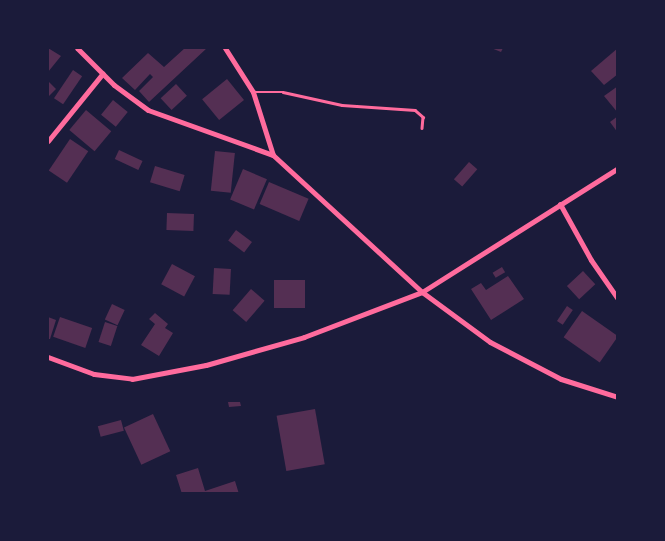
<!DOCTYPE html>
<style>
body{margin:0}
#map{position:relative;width:665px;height:541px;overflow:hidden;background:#1b1b3a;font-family:Figtree,sans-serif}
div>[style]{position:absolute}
.building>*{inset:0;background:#542f53;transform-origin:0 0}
.service>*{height:2.5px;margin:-1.25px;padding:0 1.25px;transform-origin:1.25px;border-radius:1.25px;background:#ff6b9d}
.minor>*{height:5px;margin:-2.5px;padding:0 2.5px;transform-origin:2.5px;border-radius:2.5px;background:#ff6b9d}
span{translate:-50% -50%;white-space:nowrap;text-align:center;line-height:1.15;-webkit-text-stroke:4px #1b1b3a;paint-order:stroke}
.frame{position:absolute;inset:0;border:49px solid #1b1b3a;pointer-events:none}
</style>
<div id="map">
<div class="building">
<div style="clip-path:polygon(48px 48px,61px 56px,48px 72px)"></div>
<div style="clip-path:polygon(185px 48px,207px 48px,149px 102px,139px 91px,153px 77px,150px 74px,135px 90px,122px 78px,148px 53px,164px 67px)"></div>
<div style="clip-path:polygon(491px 48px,503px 48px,501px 52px)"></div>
<div style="clip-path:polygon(618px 48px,618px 74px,604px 85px,591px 71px)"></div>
<div style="left:73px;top:70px;width:11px;height:34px;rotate:34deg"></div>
<div style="left:227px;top:79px;width:27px;height:32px;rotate:51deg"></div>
<div style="clip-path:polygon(48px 81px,56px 89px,49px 96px,48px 94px)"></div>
<div style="left:176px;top:84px;width:16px;height:21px;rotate:47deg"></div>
<div style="clip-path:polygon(618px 86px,618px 113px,604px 96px)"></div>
<div style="left:113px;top:100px;width:19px;height:19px;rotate:39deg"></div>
<div style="left:86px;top:110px;width:33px;height:26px;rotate:40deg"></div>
<div style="clip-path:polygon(618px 116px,618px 133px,610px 122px)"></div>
<div style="left:70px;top:139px;width:22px;height:38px;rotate:34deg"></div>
<div style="left:119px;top:150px;width:26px;height:10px;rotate:25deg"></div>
<div style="left:215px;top:151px;width:20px;height:40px;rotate:6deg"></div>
<div style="left:469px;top:162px;width:11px;height:23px;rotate:41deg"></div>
<div style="left:155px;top:166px;width:31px;height:17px;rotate:17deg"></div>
<div style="left:243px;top:169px;width:26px;height:33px;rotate:23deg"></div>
<div style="left:269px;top:182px;width:43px;height:24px;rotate:23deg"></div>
<div style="left:167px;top:213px;width:27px;height:17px;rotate:2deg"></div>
<div style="left:236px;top:230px;width:20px;height:13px;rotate:37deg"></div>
<div style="left:172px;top:264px;width:26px;height:23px;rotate:28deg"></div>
<div style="left:502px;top:267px;width:6px;height:11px;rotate:59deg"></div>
<div style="left:214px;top:268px;width:17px;height:26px;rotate:3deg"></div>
<div style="left:583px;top:271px;width:18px;height:22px;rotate:47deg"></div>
<div style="clip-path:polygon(508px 276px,524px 299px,491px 320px,471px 289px,481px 283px,486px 290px)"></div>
<div style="left:274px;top:280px;width:31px;height:28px"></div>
<div style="left:251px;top:289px;width:18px;height:28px;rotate:41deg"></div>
<div style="left:112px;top:304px;width:14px;height:17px;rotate:25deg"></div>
<div style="left:567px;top:306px;width:7px;height:18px;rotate:34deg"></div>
<div style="left:582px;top:311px;width:44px;height:32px;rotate:35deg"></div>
<div style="clip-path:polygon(155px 313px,168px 324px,165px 328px,173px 333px,159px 356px,141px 345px,155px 324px,149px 319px)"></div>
<div style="clip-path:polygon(48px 317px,56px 320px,50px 339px,48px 339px)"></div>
<div style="left:60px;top:317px;width:34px;height:21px;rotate:19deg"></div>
<div style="left:105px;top:322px;width:13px;height:21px;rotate:18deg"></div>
<div style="clip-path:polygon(228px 402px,240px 402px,241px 406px,229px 407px)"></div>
<div style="left:315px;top:409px;width:56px;height:39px;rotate:80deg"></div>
<div style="left:153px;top:414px;width:41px;height:32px;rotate:65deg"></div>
<div style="left:121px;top:420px;width:11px;height:24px;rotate:75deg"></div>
<div style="clip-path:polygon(198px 468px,205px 491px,235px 481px,239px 494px,182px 494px,176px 475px)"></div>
</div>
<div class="service">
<div style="left:254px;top:92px;width:29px"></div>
<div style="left:283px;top:92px;width:60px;rotate:12.4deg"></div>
<div style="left:342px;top:105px;width:73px;rotate:3.9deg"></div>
<div style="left:415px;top:110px;width:11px;rotate:41deg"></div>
<div style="left:423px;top:117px;width:11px;rotate:95deg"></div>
</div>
<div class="minor">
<div style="left:77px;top:48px;width:52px;rotate:45deg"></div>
<div style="left:114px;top:85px;width:42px;rotate:36.3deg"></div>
<div style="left:148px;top:110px;width:133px;rotate:19.8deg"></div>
<div style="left:225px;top:48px;width:52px;rotate:57.5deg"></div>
<div style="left:253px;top:92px;width:66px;rotate:72.4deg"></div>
<div style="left:273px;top:155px;width:202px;rotate:42.6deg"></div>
<div style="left:422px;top:292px;width:84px;rotate:36.3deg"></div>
<div style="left:490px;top:342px;width:80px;rotate:27.5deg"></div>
<div style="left:561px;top:379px;width:60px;rotate:17.5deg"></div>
<div style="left:48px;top:141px;width:87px;rotate:-51deg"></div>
<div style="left:560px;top:204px;width:64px;rotate:61deg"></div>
<div style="left:591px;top:260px;width:47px;rotate:55.3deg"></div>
<div style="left:48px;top:357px;width:49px;rotate:20.3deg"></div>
<div style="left:94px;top:374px;width:38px;rotate:7deg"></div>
<div style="left:132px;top:379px;width:75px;rotate:-10.7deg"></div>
<div style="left:206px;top:365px;width:102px;rotate:-15.9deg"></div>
<div style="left:304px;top:337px;width:126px;rotate:-20.9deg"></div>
<div style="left:422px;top:292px;width:232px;rotate:-32.3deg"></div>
</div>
<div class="frame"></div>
</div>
